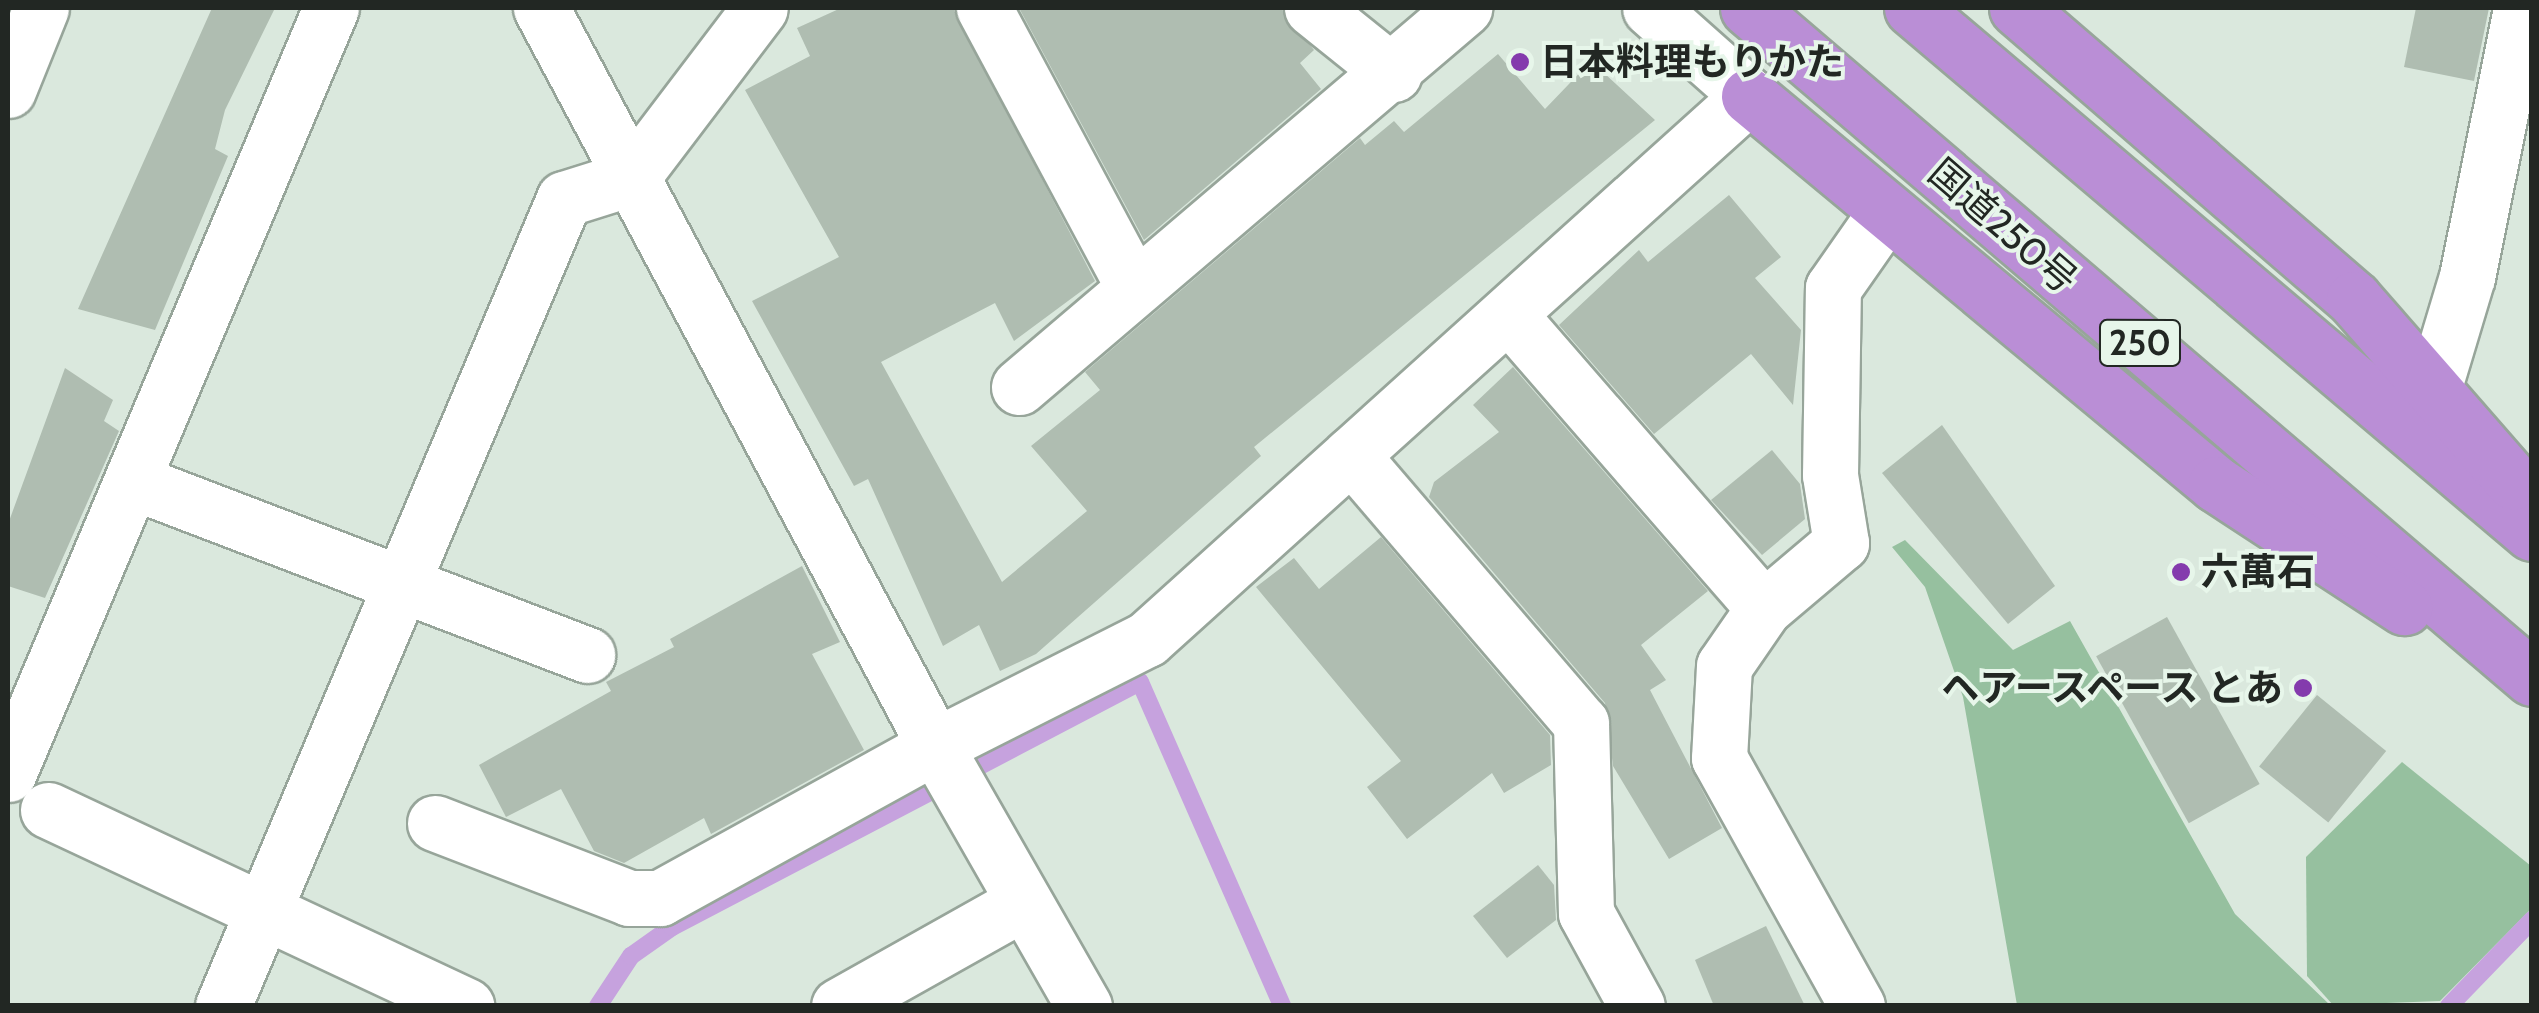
<!DOCTYPE html>
<meta charset="utf-8">
<style>
body{margin:0}
#map{position:relative;width:2539px;height:1013px;overflow:hidden;background:#dae8dd;font-family:Cabin,"Noto Sans JP",sans-serif}
div>[style]{position:absolute}
.green>*{inset:0;background:#96c09f}
.stream>*{height:18px;margin:-9px;padding:0 9px;transform-origin:9px;border-radius:9px;background:#c6a2de}
.building>*{inset:0;background:#afbdb1;transform-origin:0 0}
.roads{filter:drop-shadow(2px 0 #97a59a) drop-shadow(-2px 0 #97a59a) drop-shadow(0 2px #97a59a) drop-shadow(0 -2px #97a59a)}
.minor>*{height:55px;margin:-27.5px;padding:0 27.5px;transform-origin:27.5px;border-radius:27.5px;background:#fff}
.trunk>*{height:55px;margin:-27.5px;padding:0 27.5px;transform-origin:27.5px;border-radius:27.5px;background:#ba8ed6}
.dots>*{width:28px;height:28px;translate:-50% -50%;box-sizing:border-box;border:5px solid #e7f6ea;border-radius:50%}
span{translate:-50% -50%;white-space:nowrap;text-align:center;line-height:1.15;-webkit-text-stroke:8px #e7f6ea;paint-order:stroke}
.shield-label span{padding:2px 8px;background:#e7f6ea;border:2px solid;border-radius:8px;-webkit-text-stroke-width:0}
.shield-label{font-size:35px;color:#222723;font-weight:700}
.poi-label{font-size:38px;color:#222723;font-weight:700}
.left{translate:0 -50%;text-align:left}
.right{translate:-100% -50%;text-align:right}
.street-label{font-size:38px;color:#222723}
.frame{position:absolute;inset:0;border:10px solid #222723;pointer-events:none}
</style>
<div id="map">
<div class="green">
<div style="clip-path:polygon(1905px 540px,2013px 650px,2070px 621px,2235px 914px,2330px 1005px,2017px 1005px,1963px 697px,1925px 587px,1892px 547px)"></div>
<div style="clip-path:polygon(2402px 762px,2531px 866px,2531px 909px,2440px 1001px,2333px 1005px,2307px 976px,2306px 857px)"></div>
</div>
<div class="stream">
<div style="left:598px;top:1006px;width:60px;rotate:-56.6deg"></div>
<div style="left:631px;top:956px;width:50px;rotate:-35.3deg"></div>
<div style="left:672px;top:927px;width:528px;rotate:-27.63deg"></div>
<div style="left:1140px;top:682px;width:354px;rotate:66.3deg"></div>
<div style="left:2449px;top:1006px;width:120px;rotate:-46deg"></div>
</div>
<div class="building">
<div style="clip-path:polygon(212px 8px,275px 8px,225px 110px,215px 149px,228px 156px,155px 330px,78px 309px)"></div>
<div style="clip-path:polygon(841px 8px,953px 8px,1095px 281px,1014px 341px,995px 303px,881px 362px,1002px 582px,1087px 511px,1031px 446px,1100px 390px,1085px 372px,1360px 138px,1365px 145px,1394px 121px,1404px 132px,1498px 54px,1545px 109px,1591px 61px,1655px 120px,1254px 447px,1261px 456px,1036px 654px,1000px 671px,979px 625px,943px 646px,868px 479px,854px 486px,752px 301px,839px 257px,745px 90px,810px 56px,797px 28px)"></div>
<div style="clip-path:polygon(1019px 8px,1281px 8px,1314px 50px,1300px 63px,1321px 89px,1144px 240px)"></div>
<div style="clip-path:polygon(2416px 8px,2489px 8px,2474px 81px,2404px 67px)"></div>
<div style="clip-path:polygon(1729px 195px,1781px 257px,1755px 278px,1801px 330px,1793px 405px,1751px 354px,1654px 434px,1559px 325px,1639px 250px,1648px 262px)"></div>
<div style="clip-path:polygon(1513px 367px,1708px 591px,1641px 645px,1666px 680px,1650px 690px,1722px 828px,1669px 859px,1613px 766px,1605px 703px,1429px 497px,1434px 482px,1499px 432px,1473px 405px)"></div>
<div style="clip-path:polygon(65px 368px,113px 400px,104px 421px,119px 431px,45px 598px,8px 586px,8px 524px)"></div>
<div style="clip-path:polygon(1942px 425px,2055px 586px,2008px 624px,1882px 473px)"></div>
<div style="clip-path:polygon(1772px 450px,1800px 484px,1805px 519px,1762px 555px,1711px 500px)"></div>
<div style="clip-path:polygon(1381px 537px,1550px 735px,1551px 765px,1504px 793px,1492px 773px,1407px 839px,1367px 787px,1401px 761px,1256px 587px,1294px 558px,1319px 589px)"></div>
<div style="clip-path:polygon(802px 566px,840px 642px,812px 654px,864px 750px,711px 834px,704px 818px,624px 863px,594px 851px,561px 789px,506px 817px,479px 765px,611px 691px,606px 682px,674px 647px,670px 639px)"></div>
<div style="left:2167px;top:617px;width:191px;height:81px;rotate:61deg"></div>
<div style="left:2317px;top:695px;width:89px;height:92px;rotate:39deg"></div>
<div style="clip-path:polygon(1538px 865px,1554px 885px,1556px 920px,1507px 958px,1473px 916px)"></div>
<div style="clip-path:polygon(1766px 926px,1805px 1006px,1714px 1006px,1695px 960px)"></div>
</div>
<div class="roads">
<div class="minor">
<div style="left:541px;top:8px;width:837px;rotate:61.9deg"></div>
<div style="left:935px;top:746px;width:237px;rotate:-26.8deg"></div>
<div style="left:1147px;top:639px;width:811px;rotate:-42.05deg"></div>
<div style="left:1749px;top:96px;width:132px;rotate:-138.4deg"></div>
<div style="left:984px;top:8px;width:313px;rotate:61.8deg"></div>
<div style="left:1312px;top:8px;width:105px;rotate:38.8deg"></div>
<div style="left:8px;top:90px;width:88px;rotate:-68.1deg"></div>
<div style="left:1509px;top:315px;width:388px;rotate:49deg"></div>
<div style="left:1764px;top:608px;width:101px;rotate:-40.2deg"></div>
<div style="left:1841px;top:543px;width:69px;rotate:-99.2deg"></div>
<div style="left:1830px;top:475px;width:187px;rotate:-89.1deg"></div>
<div style="left:1833px;top:288px;width:93px;rotate:-55.1deg"></div>
<div style="left:1019px;top:387px;width:585px;rotate:-40.42deg"></div>
<div style="left:2433px;top:390px;width:118px;rotate:-73.3deg"></div>
<div style="left:2467px;top:277px;width:274px;rotate:-78.6deg"></div>
<div style="left:1351px;top:455px;width:353px;rotate:49.4deg"></div>
<div style="left:1581px;top:723px;width:190px;rotate:88.5deg"></div>
<div style="left:1586px;top:913px;width:106px;rotate:61.3deg"></div>
<div style="left:137px;top:483px;width:482px;rotate:20.9deg"></div>
<div style="left:1764px;top:608px;width:70px;rotate:124.6deg"></div>
<div style="left:1724px;top:666px;width:92px;rotate:93.1deg"></div>
<div style="left:1719px;top:758px;width:284px;rotate:60.9deg"></div>
<div style="left:8px;top:774px;width:831px;rotate:-67.14deg"></div>
<div style="left:48px;top:810px;width:462px;rotate:25.1deg"></div>
<div style="left:435px;top:823px;width:208px;rotate:21.1deg"></div>
<div style="left:629px;top:898px;width:31px"></div>
<div style="left:660px;top:898px;width:314px;rotate:-28.9deg"></div>
<div style="left:935px;top:746px;width:300px;rotate:60.2deg"></div>
<div style="left:223px;top:1006px;width:876px;rotate:-67.09deg"></div>
<div style="left:564px;top:199px;width:70px;rotate:-17.4deg"></div>
<div style="left:631px;top:178px;width:213px;rotate:-52.8deg"></div>
<div style="left:839px;top:1006px;width:212px;rotate:-29.3deg"></div>
</div>
<div class="trunk">
<div style="left:1748px;top:8px;width:1031px;rotate:40.52deg"></div>
<div style="left:1912px;top:8px;width:812px;rotate:40.26deg"></div>
<div style="left:2017px;top:8px;width:445px;rotate:40.8deg"></div>
<div style="left:2354px;top:299px;width:242px;rotate:48.9deg"></div>
<div style="left:1749px;top:96px;width:607px;rotate:39.72deg"></div>
<div style="left:2216px;top:484px;width:225px;rotate:33.2deg"></div>
</div>
</div>
<div class="dots">
<div style="left:1520px;top:62px;background:#843bad"></div>
<div style="left:2181px;top:572px;background:#843bad"></div>
<div style="left:2303px;top:688px;background:#843bad"></div>
</div>
<div class="shield-label">
<span style="left:2140px;top:343px">250</span>
</div>
<div class="poi-label">
<span class="left" style="left:1540px;top:62px">日本料理もりかた</span>
<span class="left" style="left:2201px;top:572px">六萬石</span>
<span class="right" style="left:2283px;top:688px">ヘアースペース とあ</span>
</div>
<div class="street-label">
<span style="left:2003px;top:226px;rotate:41deg">国道250号</span>
</div>
<div class="frame"></div>
</div>
